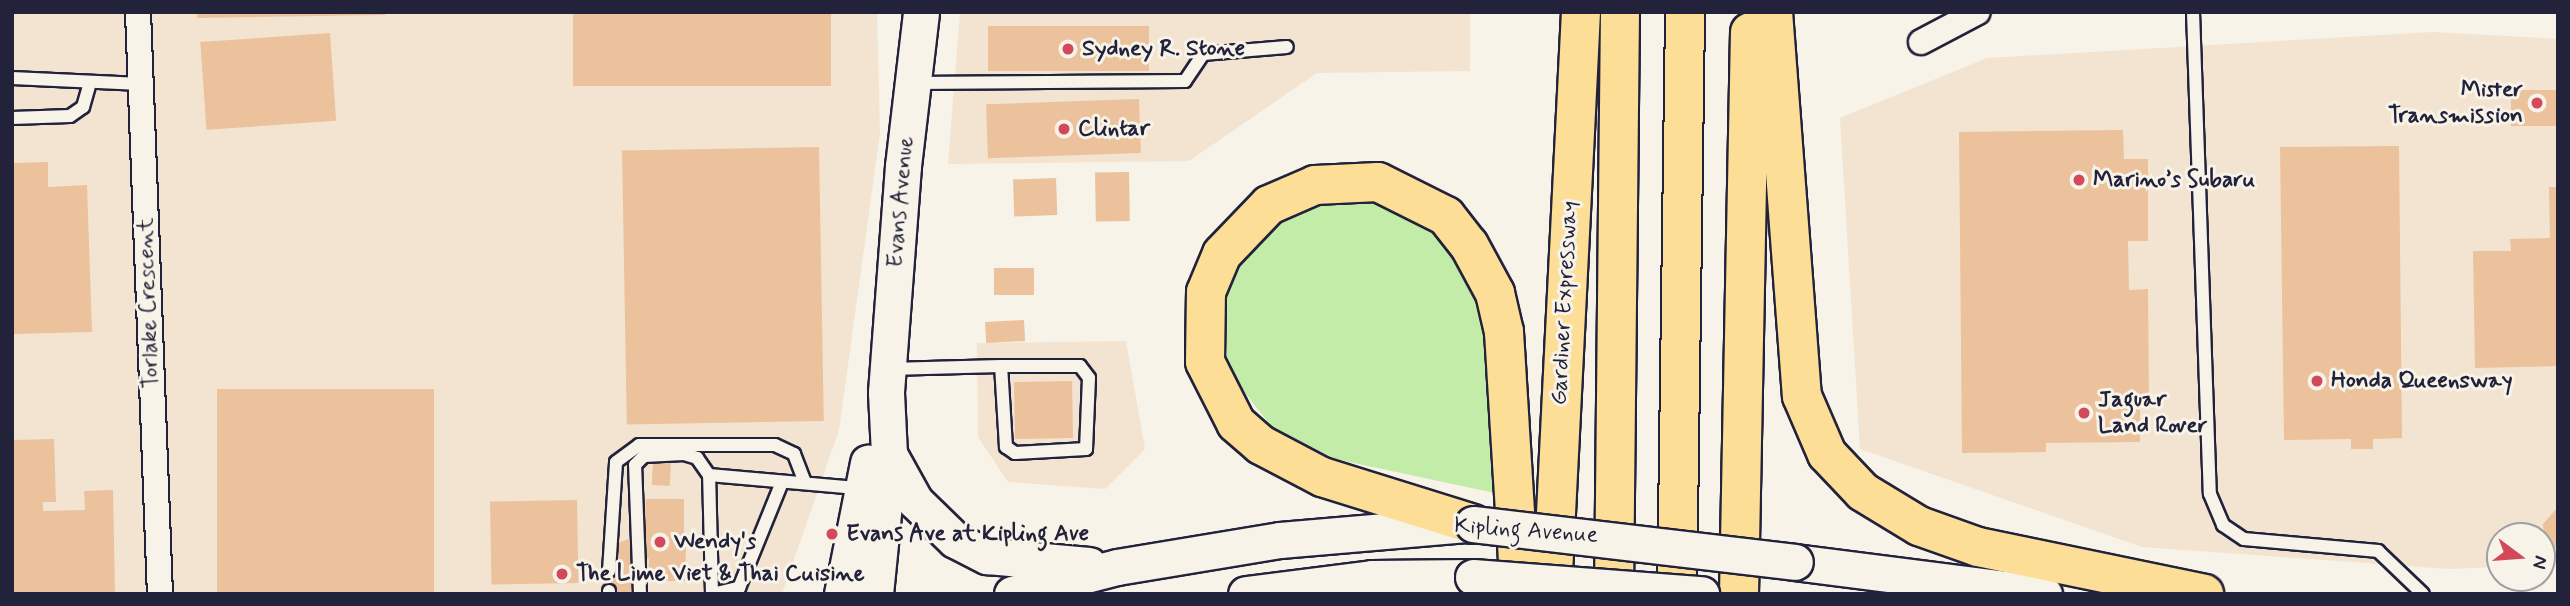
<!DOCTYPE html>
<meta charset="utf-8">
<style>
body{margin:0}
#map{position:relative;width:2570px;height:606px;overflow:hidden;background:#f7f3e8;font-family:Mynerve,sans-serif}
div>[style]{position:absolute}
.built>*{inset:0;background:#f3e4d1}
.green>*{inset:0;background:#c3eca8}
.building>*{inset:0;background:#ebc29b;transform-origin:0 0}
.roads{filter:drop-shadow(2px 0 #22223b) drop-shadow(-2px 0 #22223b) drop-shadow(0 2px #22223b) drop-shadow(0 -2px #22223b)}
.lane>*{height:12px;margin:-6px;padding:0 6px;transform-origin:6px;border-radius:6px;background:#f7f3e8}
.street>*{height:24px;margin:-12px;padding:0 12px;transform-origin:12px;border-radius:12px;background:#f7f3e8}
.secondary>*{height:35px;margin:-17.5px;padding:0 17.5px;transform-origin:17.5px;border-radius:17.5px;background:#f7f3e8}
.highway>*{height:38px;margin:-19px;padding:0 19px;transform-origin:19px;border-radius:19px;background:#fdde96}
.bridges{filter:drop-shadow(2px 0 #22223b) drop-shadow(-2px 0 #22223b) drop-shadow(0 2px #22223b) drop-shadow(0 -2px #22223b)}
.secondary-bridge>*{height:35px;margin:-17.5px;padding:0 17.5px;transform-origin:17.5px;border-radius:17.5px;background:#f7f3e8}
.dots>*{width:19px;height:19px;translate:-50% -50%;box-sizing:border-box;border:4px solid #f7f3e8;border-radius:50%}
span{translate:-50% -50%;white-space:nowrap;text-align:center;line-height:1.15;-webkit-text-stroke:6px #f7f3e8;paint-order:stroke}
.poi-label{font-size:23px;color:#22223b;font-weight:700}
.left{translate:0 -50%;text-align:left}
.right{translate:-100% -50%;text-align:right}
.street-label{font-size:23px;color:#22223b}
.frame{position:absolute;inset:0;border:14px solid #22223b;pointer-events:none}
.north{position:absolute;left:2486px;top:522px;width:70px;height:70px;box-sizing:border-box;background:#f7f3e8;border:2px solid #a29fa3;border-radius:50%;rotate:106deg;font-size:19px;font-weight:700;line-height:28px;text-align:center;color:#22223b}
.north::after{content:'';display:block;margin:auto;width:24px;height:32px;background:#d1495b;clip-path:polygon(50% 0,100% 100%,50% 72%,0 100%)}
</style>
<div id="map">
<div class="built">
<div style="clip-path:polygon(12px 12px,877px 12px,880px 133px,839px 430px,782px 594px,12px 594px)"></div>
<div style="clip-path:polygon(960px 12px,1470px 12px,1470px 71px,1317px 73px,1189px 161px,948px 164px)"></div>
<div style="clip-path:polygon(2433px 32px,2558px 39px,2558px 565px,2542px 565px,2542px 536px,2500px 536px,2500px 567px,2448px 569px,2142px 547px,1860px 449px,1840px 118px,1987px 58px)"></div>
<div style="clip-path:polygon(1126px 341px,1145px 449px,1105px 489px,1008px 482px,978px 437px,977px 343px)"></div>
</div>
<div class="green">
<div style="clip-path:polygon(1349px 190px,1435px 222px,1487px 307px,1495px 493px,1335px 459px,1271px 426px,1242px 389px,1223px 351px,1223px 300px,1238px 259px,1263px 225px)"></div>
</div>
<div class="building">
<div style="clip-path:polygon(197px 12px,385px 12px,385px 15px,197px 18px)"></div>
<div style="left:573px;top:12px;width:258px;height:74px"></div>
<div style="left:1149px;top:26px;width:45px;height:161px;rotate:90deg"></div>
<div style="left:330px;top:33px;width:88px;height:130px;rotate:86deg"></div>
<div style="left:2558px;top:90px;width:36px;height:47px;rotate:90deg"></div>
<div style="left:1139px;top:99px;width:54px;height:153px;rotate:88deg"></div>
<div style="clip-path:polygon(2123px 130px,2124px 159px,2148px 159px,2148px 241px,2128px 241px,2129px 290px,2148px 289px,2149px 403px,2140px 403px,2140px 442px,2046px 443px,2046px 452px,1962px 453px,1959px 132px)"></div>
<div style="clip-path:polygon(2399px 146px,2402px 438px,2373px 439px,2373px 449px,2351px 449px,2351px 439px,2284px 440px,2280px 147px)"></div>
<div style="left:819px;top:147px;width:274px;height:197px;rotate:89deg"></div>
<div style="clip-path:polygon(48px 162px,48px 187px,87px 185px,92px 332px,12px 334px,12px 163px)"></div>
<div style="left:1129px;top:172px;width:49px;height:34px;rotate:89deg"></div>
<div style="left:1056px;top:178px;width:37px;height:43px;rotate:88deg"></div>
<div style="clip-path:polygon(2549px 187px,2558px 187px,2558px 366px,2475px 368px,2473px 251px,2511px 251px,2510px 239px,2550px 238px)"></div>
<div style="left:1034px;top:268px;width:27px;height:40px;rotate:90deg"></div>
<div style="left:1024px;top:320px;width:21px;height:39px;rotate:87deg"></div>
<div style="left:1072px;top:381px;width:57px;height:58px;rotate:89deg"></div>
<div style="left:434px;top:389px;width:205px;height:217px;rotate:90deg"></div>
<div style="clip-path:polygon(54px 439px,56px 502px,43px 502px,43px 511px,85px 510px,84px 491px,113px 490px,115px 594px,12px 594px,12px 440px)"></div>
<div style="left:653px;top:461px;width:18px;height:24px;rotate:3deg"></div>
<div style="clip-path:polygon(646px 499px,684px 499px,684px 537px,677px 546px,686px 547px,685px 581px,648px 581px,649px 559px,642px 559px)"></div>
<div style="left:577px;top:500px;width:83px;height:87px;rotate:89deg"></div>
<div style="clip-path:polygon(2558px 507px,2558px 547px,2545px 548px,2543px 524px)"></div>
<div style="clip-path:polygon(629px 539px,636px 593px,603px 591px,602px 571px,617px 570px,615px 544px)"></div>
</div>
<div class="roads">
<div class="lane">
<div style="left:2193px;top:12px;width:482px;rotate:88deg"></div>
<div style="left:2210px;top:494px;width:34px;rotate:67deg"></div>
<div style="left:2223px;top:525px;width:25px;rotate:34deg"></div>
<div style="left:2244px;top:539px;width:135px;rotate:5.1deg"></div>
<div style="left:2378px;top:551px;width:62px;rotate:43.7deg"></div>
<div style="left:12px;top:78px;width:129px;rotate:2.7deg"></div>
<div style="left:913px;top:83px;width:272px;rotate:-0.4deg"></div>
<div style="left:1185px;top:81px;width:32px;rotate:-56deg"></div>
<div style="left:1203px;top:54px;width:84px;rotate:-4.8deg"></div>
<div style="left:12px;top:118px;width:58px;rotate:-2deg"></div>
<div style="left:70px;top:116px;width:16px;rotate:-35deg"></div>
<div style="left:83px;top:107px;width:25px;rotate:-74deg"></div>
<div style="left:889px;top:369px;width:112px;rotate:-1.5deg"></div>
<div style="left:1001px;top:366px;width:79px"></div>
<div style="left:1080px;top:366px;width:15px;rotate:53deg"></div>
<div style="left:1089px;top:378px;width:71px;rotate:92.4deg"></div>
<div style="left:1086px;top:449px;width:71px;rotate:176.8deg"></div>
<div style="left:1015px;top:453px;width:11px;rotate:-146deg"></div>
<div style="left:1006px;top:447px;width:81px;rotate:-93.5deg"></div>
<div style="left:609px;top:571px;width:109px;rotate:-86.3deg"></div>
<div style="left:616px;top:462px;width:29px;rotate:-36deg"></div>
<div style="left:639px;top:445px;width:136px"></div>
<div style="left:775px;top:445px;width:21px;rotate:25deg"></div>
<div style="left:794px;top:454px;width:31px;rotate:69deg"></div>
<div style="left:609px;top:591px;width:3px;rotate:90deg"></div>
<div style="left:640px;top:594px;width:129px;rotate:-92.2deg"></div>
<div style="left:635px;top:465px;width:13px;rotate:-45deg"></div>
<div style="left:644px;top:456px;width:40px;rotate:-2.9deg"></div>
<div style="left:684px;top:454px;width:14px;rotate:17deg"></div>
<div style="left:697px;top:458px;width:21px;rotate:55deg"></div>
<div style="left:712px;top:594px;width:119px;rotate:-91.4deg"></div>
<div style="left:709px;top:475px;width:151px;rotate:5deg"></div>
<div style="left:712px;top:594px;width:28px;rotate:-13deg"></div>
<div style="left:739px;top:588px;width:114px;rotate:-67.9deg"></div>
</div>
<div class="street">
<div style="left:138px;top:12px;width:582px;rotate:87.84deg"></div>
<div style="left:1921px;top:42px;width:64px;rotate:-27.8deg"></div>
</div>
<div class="secondary">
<div style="left:889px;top:454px;width:54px;rotate:61deg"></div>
<div style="left:915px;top:501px;width:56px;rotate:44.3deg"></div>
<div style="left:955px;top:540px;width:36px;rotate:27deg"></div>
<div style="left:987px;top:556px;width:102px;rotate:5deg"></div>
<div style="left:1795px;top:562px;width:251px;rotate:7.3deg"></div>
<div style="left:842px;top:594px;width:134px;rotate:-78.8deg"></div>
<div style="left:875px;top:594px;width:141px;rotate:-84.3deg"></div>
<div style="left:889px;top:454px;width:62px;rotate:-92.8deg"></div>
<div style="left:886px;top:392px;width:227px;rotate:-85.7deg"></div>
<div style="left:903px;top:166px;width:155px;rotate:-83.3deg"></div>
<div style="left:1012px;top:594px;width:108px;rotate:-14.4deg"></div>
<div style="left:1117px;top:567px;width:165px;rotate:-9.4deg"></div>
<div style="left:1280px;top:540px;width:187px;rotate:-4.9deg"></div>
<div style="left:1246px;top:594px;width:127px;rotate:-7.2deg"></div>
<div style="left:1372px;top:578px;width:101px;rotate:-0.6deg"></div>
</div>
<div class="highway">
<div style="left:1773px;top:12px;width:385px;rotate:85.7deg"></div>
<div style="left:1802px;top:396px;width:63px;rotate:66.7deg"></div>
<div style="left:1827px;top:454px;width:52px;rotate:46.5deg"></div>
<div style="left:1863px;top:492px;width:66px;rotate:31.3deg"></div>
<div style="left:1919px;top:526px;width:63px;rotate:19.6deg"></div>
<div style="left:1978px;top:547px;width:231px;rotate:11.7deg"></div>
<div style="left:1473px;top:524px;width:158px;rotate:-162.7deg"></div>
<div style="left:1322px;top:477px;width:69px;rotate:-152.3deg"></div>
<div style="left:1261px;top:445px;width:33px;rotate:-139deg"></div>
<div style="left:1236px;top:423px;width:68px;rotate:-116.9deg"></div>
<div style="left:1205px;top:362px;width:70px;rotate:-89.2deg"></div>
<div style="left:1206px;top:292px;width:41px;rotate:-67.2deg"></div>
<div style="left:1222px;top:254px;width:68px;rotate:-46.2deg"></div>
<div style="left:1269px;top:205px;width:50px;rotate:-23.5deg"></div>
<div style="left:1315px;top:185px;width:63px;rotate:-2.7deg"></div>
<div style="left:1378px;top:182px;width:76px;rotate:26.6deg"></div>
<div style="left:1446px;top:216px;width:37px;rotate:52deg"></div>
<div style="left:1469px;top:245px;width:55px;rotate:61.6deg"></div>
<div style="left:1495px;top:293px;width:40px;rotate:77deg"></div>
<div style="left:1504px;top:332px;width:262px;rotate:86.5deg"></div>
<div style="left:1552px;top:594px;width:583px;rotate:-87.15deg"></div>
<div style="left:1614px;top:594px;width:582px;rotate:-89.41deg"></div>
<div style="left:1677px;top:594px;width:582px;rotate:-89.21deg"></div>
<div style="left:1739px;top:594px;width:562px;rotate:-88.88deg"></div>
</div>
</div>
<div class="bridges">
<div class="secondary-bridge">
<div style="left:1473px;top:524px;width:324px;rotate:6.7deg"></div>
<div style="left:1473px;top:577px;width:229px;rotate:4.3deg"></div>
</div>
</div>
<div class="dots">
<div style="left:1068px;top:49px;background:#d1495b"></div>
<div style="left:2537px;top:103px;background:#d1495b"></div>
<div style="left:1064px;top:129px;background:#d1495b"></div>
<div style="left:2079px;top:180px;background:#d1495b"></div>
<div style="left:2317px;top:381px;background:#d1495b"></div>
<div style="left:2084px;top:413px;background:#d1495b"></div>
<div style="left:832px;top:534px;background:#d1495b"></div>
<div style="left:660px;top:542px;background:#d1495b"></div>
<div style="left:562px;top:574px;background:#d1495b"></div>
</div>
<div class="poi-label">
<span class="left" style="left:1082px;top:49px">Sydney R. Stone</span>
<span class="right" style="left:2523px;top:103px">Mister<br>Transmission</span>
<span class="left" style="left:1078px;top:129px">Clintar</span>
<span class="left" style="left:2093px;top:180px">Marino’s Subaru</span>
<span class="left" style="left:2331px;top:381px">Honda Queensway</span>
<span class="left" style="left:2098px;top:413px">Jaguar<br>Land Rover</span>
<span class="left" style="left:846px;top:534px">Evans Ave at Kipling Ave</span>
<span class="left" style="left:674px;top:542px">Wendy's</span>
<span class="left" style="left:576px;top:574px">The Lime Viet &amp; Thai Cuisine</span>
</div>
<div class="street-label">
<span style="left:901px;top:202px;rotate:-85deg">Evans Avenue</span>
<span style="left:149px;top:303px;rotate:-92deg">Torlake Crescent</span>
<span style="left:1565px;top:303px;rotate:-87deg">Gardiner Expressway</span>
<span style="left:1526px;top:531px;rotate:4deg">Kipling Avenue</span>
</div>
<div class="frame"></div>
<div class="north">N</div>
</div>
